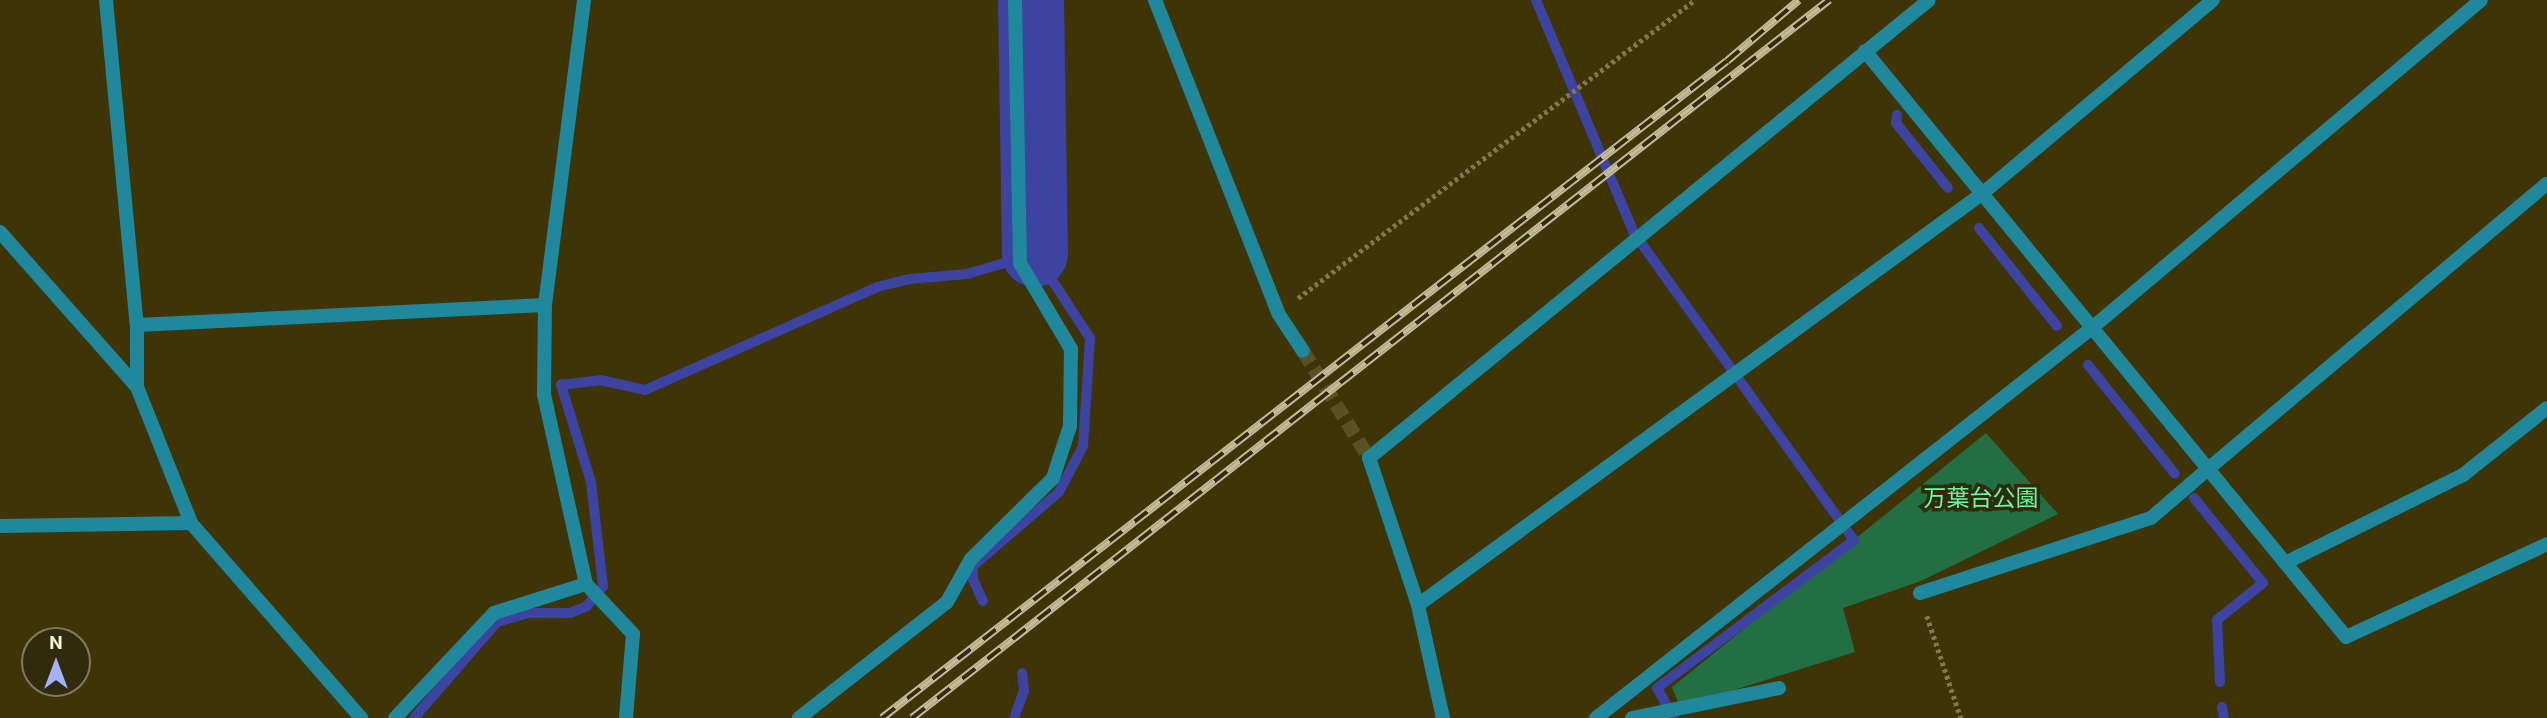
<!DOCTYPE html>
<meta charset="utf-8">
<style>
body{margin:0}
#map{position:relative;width:2547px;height:718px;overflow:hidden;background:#3f3405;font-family:Roboto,"Noto Sans JP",sans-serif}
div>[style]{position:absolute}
.green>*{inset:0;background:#226f44}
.stream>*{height:10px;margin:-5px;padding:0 5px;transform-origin:5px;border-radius:5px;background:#3c43a1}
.river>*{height:66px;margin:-33px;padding:0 33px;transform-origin:33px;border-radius:33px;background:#3c43a1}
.minor-tunnel>*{height:14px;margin-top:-7px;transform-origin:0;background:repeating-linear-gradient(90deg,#5b5024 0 14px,transparent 0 21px)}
.path>*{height:4.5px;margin-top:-2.25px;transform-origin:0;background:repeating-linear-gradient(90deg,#82784f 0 3.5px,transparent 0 7px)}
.service>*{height:14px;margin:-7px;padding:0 7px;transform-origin:7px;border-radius:7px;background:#20889d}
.minor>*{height:14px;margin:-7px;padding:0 7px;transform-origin:7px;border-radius:7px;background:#20889d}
.rail>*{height:8px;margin-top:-4px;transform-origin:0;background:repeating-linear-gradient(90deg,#322a0c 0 16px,#c3ba98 0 32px);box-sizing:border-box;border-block:2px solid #c3ba98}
span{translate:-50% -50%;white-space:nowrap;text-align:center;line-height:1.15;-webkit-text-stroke:7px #322a0c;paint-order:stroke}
.park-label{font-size:23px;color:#63fda5}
.north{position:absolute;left:21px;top:627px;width:70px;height:70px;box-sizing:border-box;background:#322a0c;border:2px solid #827a5c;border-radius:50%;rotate:0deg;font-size:19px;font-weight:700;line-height:28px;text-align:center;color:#faf2d5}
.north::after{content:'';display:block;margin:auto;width:24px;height:32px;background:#a3b2fd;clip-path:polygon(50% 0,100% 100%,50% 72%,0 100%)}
</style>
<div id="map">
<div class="green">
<div style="clip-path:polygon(1986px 433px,2058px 514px,1921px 581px,1843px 608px,1855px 652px,1680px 707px,1672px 687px)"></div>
</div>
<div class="stream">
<div style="left:1536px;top:0;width:253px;rotate:67.2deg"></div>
<div style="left:1634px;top:233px;width:378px;rotate:54.4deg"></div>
<div style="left:1854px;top:540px;width:246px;rotate:143.1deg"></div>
<div style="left:1657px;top:688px;width:34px;rotate:60deg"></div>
<div style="left:1897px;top:115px;width:8px;rotate:97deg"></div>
<div style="left:1896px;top:123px;width:83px;rotate:51.3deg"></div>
<div style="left:1979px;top:228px;width:125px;rotate:51.5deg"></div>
<div style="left:2088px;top:365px;width:139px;rotate:51.4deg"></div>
<div style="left:2194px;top:498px;width:109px;rotate:50.9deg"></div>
<div style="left:2263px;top:583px;width:59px;rotate:141.2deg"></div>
<div style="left:2217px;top:620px;width:62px;rotate:87.2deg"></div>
<div style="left:2222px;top:707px;width:11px;rotate:80deg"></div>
<div style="left:414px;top:718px;width:127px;rotate:-49.2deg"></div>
<div style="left:497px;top:622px;width:32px;rotate:-16deg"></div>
<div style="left:528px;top:613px;width:42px"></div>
<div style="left:570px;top:613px;width:18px;rotate:-22deg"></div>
<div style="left:587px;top:606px;width:26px;rotate:-51deg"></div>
<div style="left:603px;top:586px;width:105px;rotate:-96.6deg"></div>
<div style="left:591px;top:482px;width:102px;rotate:-107.2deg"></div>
<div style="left:561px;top:385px;width:39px;rotate:-7deg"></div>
<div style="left:600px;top:380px;width:46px;rotate:12.5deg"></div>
<div style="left:645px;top:390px;width:254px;rotate:-23.9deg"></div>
<div style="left:877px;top:287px;width:34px;rotate:-14deg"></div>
<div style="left:910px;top:279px;width:57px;rotate:-5deg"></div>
<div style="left:967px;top:274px;width:71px;rotate:-16.4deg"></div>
<div style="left:1035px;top:254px;width:100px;rotate:56.8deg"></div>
<div style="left:1090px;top:338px;width:108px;rotate:93.7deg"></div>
<div style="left:1083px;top:446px;width:52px;rotate:117.6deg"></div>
<div style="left:1059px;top:492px;width:113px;rotate:139.3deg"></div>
<div style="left:973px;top:566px;width:13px;rotate:90deg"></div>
<div style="left:973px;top:579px;width:24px;rotate:66deg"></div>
<div style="left:1014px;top:718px;width:29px;rotate:-70deg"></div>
<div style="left:1024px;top:691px;width:18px;rotate:-96deg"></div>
</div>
<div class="river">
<div style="left:1031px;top:0;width:254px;rotate:89.1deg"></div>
</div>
<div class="minor-tunnel">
<div style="left:1303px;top:351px;width:126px;rotate:58.3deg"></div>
</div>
<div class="path">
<div style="left:1298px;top:298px;width:496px;rotate:-36.9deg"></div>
<div style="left:1927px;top:616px;width:108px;rotate:71.6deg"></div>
</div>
<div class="service">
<div style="left:586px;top:584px;width:69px;rotate:46.8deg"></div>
<div style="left:633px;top:634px;width:84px;rotate:94.8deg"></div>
<div style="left:1920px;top:593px;width:243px;rotate:-18deg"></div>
<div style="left:2151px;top:518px;width:75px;rotate:-40.7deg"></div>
<div style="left:395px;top:718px;width:144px;rotate:-46.7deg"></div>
<div style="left:494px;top:613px;width:96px;rotate:-17.5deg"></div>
<div style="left:586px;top:584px;width:194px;rotate:-102.5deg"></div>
<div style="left:544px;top:395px;width:90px;rotate:-89.4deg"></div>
</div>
<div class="minor">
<div style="left:106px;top:0;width:326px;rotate:84.6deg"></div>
<div style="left:137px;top:325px;width:62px;rotate:90deg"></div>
<div style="left:137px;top:387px;width:146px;rotate:68.3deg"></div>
<div style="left:191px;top:523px;width:259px;rotate:48.9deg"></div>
<div style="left:1155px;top:0;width:336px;rotate:68.5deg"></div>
<div style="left:1278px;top:313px;width:45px;rotate:56.7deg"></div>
<div style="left:1865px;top:51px;width:758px;rotate:50.62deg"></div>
<div style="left:2346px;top:637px;width:221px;rotate:-24.8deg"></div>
<div style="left:0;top:232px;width:207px;rotate:48.5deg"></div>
<div style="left:137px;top:325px;width:408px;rotate:-2.8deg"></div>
<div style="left:545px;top:305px;width:307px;rotate:-82.7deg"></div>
<div style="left:2208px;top:469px;width:443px;rotate:-40.1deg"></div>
<div style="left:0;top:526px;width:191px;rotate:-0.9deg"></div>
<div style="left:2285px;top:563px;width:199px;rotate:-26.3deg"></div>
<div style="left:2463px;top:475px;width:107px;rotate:-38.6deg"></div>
<div style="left:1418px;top:605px;width:699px;rotate:-36.1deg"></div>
<div style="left:1983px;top:193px;width:300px;rotate:-40deg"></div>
<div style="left:799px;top:718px;width:188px;rotate:-38.1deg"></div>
<div style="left:947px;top:602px;width:49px;rotate:-60.8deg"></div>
<div style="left:971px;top:559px;width:115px;rotate:-44.6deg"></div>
<div style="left:1053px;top:478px;width:55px;rotate:-71.9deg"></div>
<div style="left:1070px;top:426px;width:77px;rotate:-89.3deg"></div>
<div style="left:1071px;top:349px;width:100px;rotate:-120.7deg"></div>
<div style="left:1020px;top:263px;width:263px;rotate:-91.1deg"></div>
<div style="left:1443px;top:718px;width:116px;rotate:-102.5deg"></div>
<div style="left:1418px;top:605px;width:155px;rotate:-108.4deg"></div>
<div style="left:1369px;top:458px;width:723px;rotate:-39.28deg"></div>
<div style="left:1596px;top:718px;width:632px;rotate:-38.19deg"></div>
<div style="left:2093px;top:327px;width:507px;rotate:-40.12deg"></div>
<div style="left:1632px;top:718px;width:150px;rotate:-11.5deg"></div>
</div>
<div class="rail">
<div style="left:882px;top:718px;width:1070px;rotate:-37.87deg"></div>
<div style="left:1727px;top:61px;width:94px;rotate:-40.3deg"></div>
<div style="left:912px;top:718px;width:1165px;rotate:-38.06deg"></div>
</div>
<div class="park-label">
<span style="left:1981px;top:499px">万葉台公園</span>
</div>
<div class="north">N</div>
</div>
